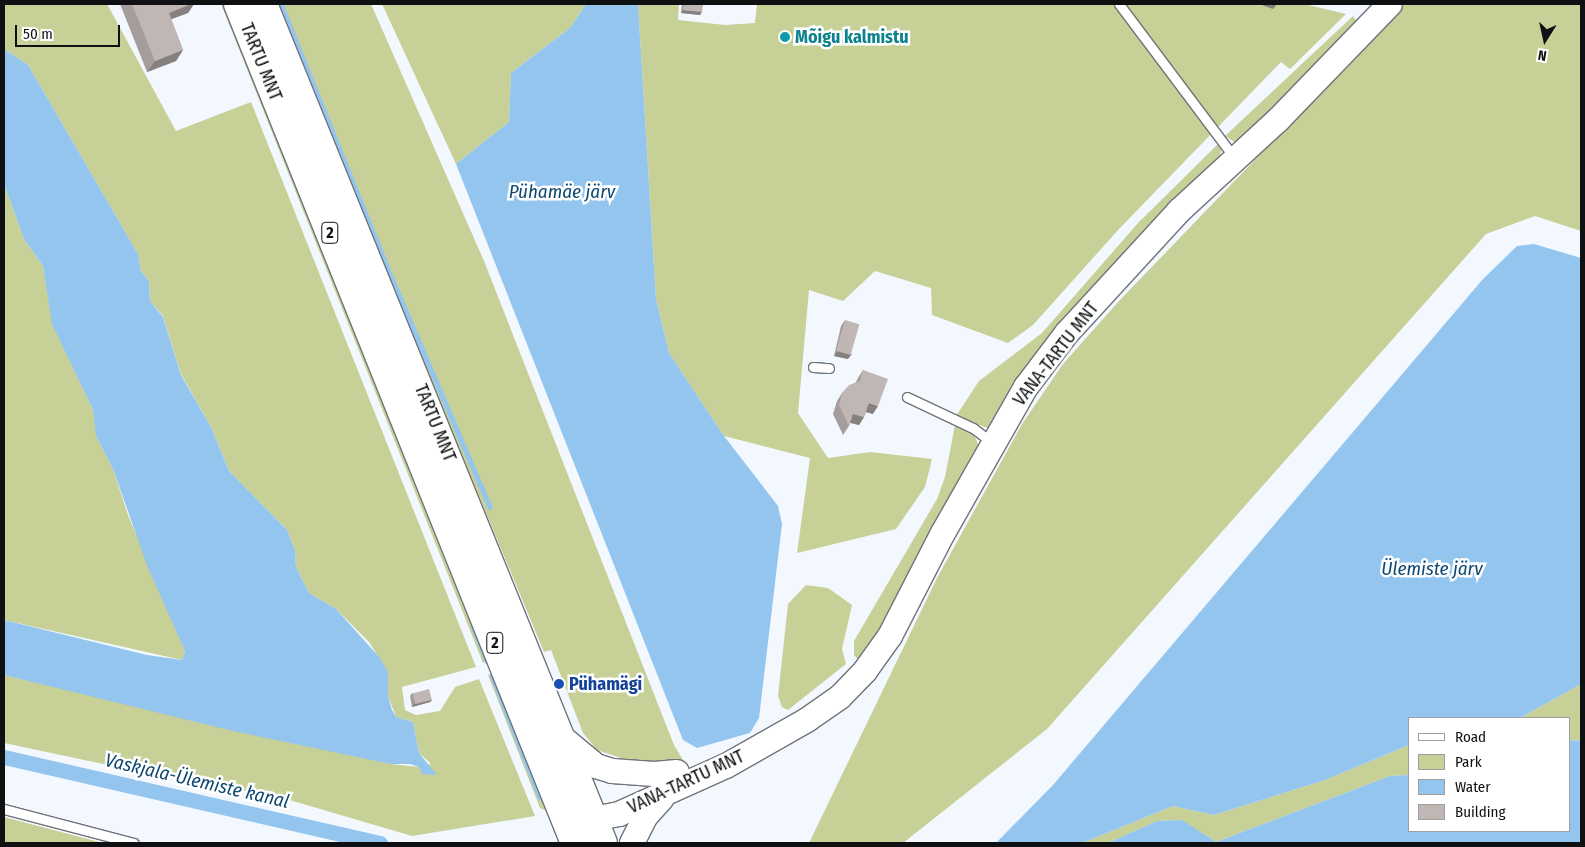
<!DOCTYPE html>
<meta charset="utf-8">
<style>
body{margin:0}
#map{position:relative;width:1585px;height:847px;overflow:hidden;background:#f3f8ff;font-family:"Fira Sans Condensed",sans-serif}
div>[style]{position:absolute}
.green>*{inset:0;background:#c7d097}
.water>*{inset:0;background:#93c5ef}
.stream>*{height:4.5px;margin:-2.25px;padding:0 2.25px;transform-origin:2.25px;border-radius:2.25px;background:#93c5ef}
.canal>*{height:15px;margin:-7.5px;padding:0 7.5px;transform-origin:7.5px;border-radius:7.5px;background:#93c5ef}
.roads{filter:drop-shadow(1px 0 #6f737a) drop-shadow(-1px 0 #6f737a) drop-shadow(0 1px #6f737a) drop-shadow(0 -1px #6f737a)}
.lane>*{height:9px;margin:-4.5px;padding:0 4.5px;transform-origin:4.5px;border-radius:4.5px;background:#fff}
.secondary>*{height:24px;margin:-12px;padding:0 12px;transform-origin:12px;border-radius:12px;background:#fff}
.highway>*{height:28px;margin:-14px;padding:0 14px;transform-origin:14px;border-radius:14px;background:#fff}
.wall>*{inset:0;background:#a59d9c}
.shaded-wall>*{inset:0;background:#86807f}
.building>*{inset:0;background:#c0b7b5;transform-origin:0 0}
.dots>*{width:14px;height:14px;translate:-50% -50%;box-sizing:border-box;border:2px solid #fff;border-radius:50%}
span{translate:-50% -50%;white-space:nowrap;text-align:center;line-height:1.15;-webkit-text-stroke:5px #fff;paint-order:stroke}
.shield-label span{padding:1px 4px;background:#fff;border:1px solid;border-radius:4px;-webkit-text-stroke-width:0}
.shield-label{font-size:16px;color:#0e1012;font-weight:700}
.culture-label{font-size:18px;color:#0d838f;font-weight:700}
.left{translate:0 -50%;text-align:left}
.street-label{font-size:18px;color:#0e1012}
.transit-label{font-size:18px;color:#164399;font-weight:700}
.water-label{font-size:19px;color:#0e4870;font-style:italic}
.frame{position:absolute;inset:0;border:5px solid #0e1012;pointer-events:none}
.legend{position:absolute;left:1408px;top:717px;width:162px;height:115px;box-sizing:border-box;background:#fff;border:1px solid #9f9fa0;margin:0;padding:6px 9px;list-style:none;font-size:15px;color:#0e1012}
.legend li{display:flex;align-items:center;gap:10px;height:25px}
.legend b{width:25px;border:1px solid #9f9fa0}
.north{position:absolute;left:1520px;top:15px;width:50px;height:50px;-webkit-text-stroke:4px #fff;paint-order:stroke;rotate:190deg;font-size:14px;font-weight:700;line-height:20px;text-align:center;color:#0e1012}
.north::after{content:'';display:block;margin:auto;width:18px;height:22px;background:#0e1012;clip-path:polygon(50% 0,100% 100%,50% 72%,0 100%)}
.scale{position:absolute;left:15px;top:25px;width:105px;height:22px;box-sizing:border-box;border:2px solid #0e1012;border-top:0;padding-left:6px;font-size:15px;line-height:18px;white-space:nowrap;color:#0e1012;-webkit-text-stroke:4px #fff;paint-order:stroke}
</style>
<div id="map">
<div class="green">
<div style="clip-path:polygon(4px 4px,107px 4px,176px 131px,251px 102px,476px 667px,402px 687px,405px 710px,416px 715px,440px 711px,455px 687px,479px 679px,535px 816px,412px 836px,276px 796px,174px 779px,4px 743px,4px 675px,391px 764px,419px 767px,431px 764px,419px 753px,413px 722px,396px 717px,388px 696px,388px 672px,369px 642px,336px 609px,309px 593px,296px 567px,295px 550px,287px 530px,229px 471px,211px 427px,181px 374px,163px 316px,150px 301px,149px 281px,141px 271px,138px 254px,28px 65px,4px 49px)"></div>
<div style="clip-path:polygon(221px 4px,227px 4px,491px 658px,483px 663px)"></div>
<div style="clip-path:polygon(274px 4px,371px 4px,484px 261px,674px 745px,683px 760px,663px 765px,623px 767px,624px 759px,597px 750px,583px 733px,551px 650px,544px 652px)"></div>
<div style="clip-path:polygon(382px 4px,586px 4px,571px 27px,511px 73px,509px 122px,456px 164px)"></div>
<div style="clip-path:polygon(638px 4px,679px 4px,678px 20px,725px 25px,755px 23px,757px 4px,1304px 4px,1346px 14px,1290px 69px,1281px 62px,1119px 229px,1033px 325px,1008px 343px,932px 315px,931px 288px,875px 271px,843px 301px,809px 290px,798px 413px,828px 458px,870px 452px,932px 459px,925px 487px,896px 529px,797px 553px,810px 458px,724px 436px,669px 353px,656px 299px)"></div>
<div style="clip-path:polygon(1405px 4px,1581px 4px,1581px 231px,1535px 216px,1486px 234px,1047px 729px,903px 843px,809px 843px,937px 578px,1022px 424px,1063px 364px,1119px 301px)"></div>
<div style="clip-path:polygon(1353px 16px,1358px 23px,1276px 111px,1236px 143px,1225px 136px)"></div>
<div style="clip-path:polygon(1219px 143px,1222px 149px,1218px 161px,990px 429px,956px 416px,979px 381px,1042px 333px,1138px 223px)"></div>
<div style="clip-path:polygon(4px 184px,24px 239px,43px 266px,53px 325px,93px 410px,97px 438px,113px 469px,128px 515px,185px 651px,182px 660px,4px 620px)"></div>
<div style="clip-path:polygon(955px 425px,973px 433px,980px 448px,904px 592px,861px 663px,854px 655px,854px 641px,937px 499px,945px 477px)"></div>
<div style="clip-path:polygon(806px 585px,828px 588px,852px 605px,842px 649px,846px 664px,788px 710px,782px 707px,778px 696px,788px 604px)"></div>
<div style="clip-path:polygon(495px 674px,548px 806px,547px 811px,540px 808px,488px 675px)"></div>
<div style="clip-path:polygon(1581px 684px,1581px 741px,1569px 740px,1569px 718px,1520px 718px)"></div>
<div style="clip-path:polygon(1409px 745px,1409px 775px,1390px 776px,1216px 842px,1181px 820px,1157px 821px,1108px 843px,1082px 843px,1173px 806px,1214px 815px,1325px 780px)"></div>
<div style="clip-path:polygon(4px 817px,103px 843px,4px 843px)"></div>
</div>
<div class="water">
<div style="clip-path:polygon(586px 4px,638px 4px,656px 299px,669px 353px,724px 436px,778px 506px,782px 524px,759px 718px,750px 733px,697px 748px,683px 740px,456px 164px,509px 122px,511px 73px,571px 27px)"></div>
<div style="clip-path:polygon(4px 49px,28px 65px,138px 254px,141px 271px,149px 281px,150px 301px,163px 317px,181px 375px,211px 427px,229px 471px,287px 530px,295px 550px,296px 567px,309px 593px,336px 609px,380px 658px,388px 672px,388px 696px,392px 710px,396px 717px,413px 722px,419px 753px,437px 775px,422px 774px,419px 767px,410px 764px,391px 764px,233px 731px,4px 675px,4px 620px,147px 655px,182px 660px,185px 651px,148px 568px,113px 469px,96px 436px,93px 410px,52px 324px,43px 266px,24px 239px,4px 184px)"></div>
<div style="clip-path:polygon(1534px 244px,1581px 258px,1581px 684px,1520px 718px,1409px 718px,1409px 745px,1325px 780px,1214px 815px,1173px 806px,1082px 843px,996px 843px,1053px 785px,1483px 279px,1517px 246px)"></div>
<div style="clip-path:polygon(1569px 740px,1581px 741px,1581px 843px,1108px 843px,1157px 821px,1182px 820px,1216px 842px,1390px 776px,1409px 775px,1409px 831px,1569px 831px)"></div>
</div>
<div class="stream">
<div style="left:281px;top:4px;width:293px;rotate:68deg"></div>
<div style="left:391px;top:276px;width:251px;rotate:66.8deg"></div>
<div style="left:473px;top:626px;width:38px;rotate:68deg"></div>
<div style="left:492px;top:675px;width:131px;rotate:68.5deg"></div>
</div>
<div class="canal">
<div style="left:4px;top:757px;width:386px;rotate:12.9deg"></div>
</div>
<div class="roads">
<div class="lane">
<div style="left:1119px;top:4px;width:191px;rotate:53.1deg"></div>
<div style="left:813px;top:367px;width:16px;rotate:4deg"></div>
<div style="left:907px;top:397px;width:73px;rotate:25.2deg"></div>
<div style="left:973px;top:428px;width:25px;rotate:37deg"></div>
<div style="left:4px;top:809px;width:134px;rotate:14.7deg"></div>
</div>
<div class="secondary">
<div style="left:560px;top:736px;width:47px;rotate:39.8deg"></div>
<div style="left:596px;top:766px;width:17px;rotate:17deg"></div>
<div style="left:612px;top:771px;width:42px;rotate:4.1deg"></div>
<div style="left:654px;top:774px;width:23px;rotate:-5deg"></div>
<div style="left:577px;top:822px;width:43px;rotate:-10.8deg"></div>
<div style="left:619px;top:814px;width:117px;rotate:-24.2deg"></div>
<div style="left:726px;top:766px;width:93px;rotate:-29.6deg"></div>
<div style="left:807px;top:720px;width:40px;rotate:-34.9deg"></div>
<div style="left:840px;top:697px;width:36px;rotate:-46deg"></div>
<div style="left:865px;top:671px;width:43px;rotate:-54.5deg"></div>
<div style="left:890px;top:636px;width:116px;rotate:-62.8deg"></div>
<div style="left:943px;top:533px;width:168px;rotate:-60.4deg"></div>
<div style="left:1026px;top:387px;width:68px;rotate:-52.8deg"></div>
<div style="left:1067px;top:333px;width:166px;rotate:-47.4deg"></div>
<div style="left:1179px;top:211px;width:134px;rotate:-42.6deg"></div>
<div style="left:1278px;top:120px;width:161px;rotate:-46deg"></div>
<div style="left:632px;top:843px;width:29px;rotate:-63deg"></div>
<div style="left:645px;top:817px;width:25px;rotate:-48deg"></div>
</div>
<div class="highway">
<div style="left:238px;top:4px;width:904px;rotate:68.12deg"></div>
<div style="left:263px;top:4px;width:905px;rotate:67.94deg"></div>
</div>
</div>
<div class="wall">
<div style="clip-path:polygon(120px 4px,194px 4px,188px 13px,171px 19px,183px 50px,176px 61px,147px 72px)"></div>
<div style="clip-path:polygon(682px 4px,703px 4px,700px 15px,681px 13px)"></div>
<div style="clip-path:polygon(845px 320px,848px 359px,834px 356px,841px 326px)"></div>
<div style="clip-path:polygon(863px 370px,873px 414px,866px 412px,864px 417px,859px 425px,850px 423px,849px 426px,843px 435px,833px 414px,837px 401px,842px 393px,856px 382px,858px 378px)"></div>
<div style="clip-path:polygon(412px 693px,432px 700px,430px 702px,412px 707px,410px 696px)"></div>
</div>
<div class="shaded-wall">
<div style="clip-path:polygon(191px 4px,194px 4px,188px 13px,161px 23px,169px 13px)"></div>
<div style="clip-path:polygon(1259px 4px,1277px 4px,1273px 9px)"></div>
<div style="clip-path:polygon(683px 10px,702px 12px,700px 15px,681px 13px)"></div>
<div style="clip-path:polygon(183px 50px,176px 61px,147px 72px,155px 61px)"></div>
<div style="clip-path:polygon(838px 351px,852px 354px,848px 359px,834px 356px)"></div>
<div style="clip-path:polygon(869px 403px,878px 406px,873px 414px,863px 411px)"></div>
<div style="clip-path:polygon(853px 414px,864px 417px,859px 425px,848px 422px)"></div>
<div style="clip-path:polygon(432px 700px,430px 702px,412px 707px,414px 704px)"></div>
</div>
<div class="building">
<div style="clip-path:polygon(132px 4px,191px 4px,169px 13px,183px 50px,155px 61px)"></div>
<div style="clip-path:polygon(684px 4px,703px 4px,702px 12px,683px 10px)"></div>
<div style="left:845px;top:320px;width:15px;height:32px;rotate:16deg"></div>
<div style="clip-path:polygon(863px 370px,888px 379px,878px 406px,869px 403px,864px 417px,853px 414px,849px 426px,839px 405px,842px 393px,849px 385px,860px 381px)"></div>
<div style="left:429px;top:689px;width:11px;height:17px;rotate:75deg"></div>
</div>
<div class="dots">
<div style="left:785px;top:37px;background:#0f9aa8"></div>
<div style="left:559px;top:684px;background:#1a4fb4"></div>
</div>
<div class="shield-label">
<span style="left:330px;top:233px">2</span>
<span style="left:495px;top:643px">2</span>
</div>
<div class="culture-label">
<span class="left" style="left:795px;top:37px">Mõigu kalmistu</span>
</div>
<div class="street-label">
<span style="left:261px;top:62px;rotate:68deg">TARTU MNT</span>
<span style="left:1056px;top:354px;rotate:-52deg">VANA-TARTU MNT</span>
<span style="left:435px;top:423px;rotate:68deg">TARTU MNT</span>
<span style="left:686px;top:782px;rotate:-25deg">VANA-TARTU MNT</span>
</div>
<div class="transit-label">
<span class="left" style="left:569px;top:684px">Pühamägi</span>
</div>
<div class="water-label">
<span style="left:562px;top:192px">Pühamäe järv</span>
<span style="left:1432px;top:569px">Ülemiste järv</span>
<span style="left:197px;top:781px;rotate:13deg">Vaskjala-Ülemiste kanal</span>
</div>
<div class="frame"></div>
<ul class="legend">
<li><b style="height:6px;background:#fff"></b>Road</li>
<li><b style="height:14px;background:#c7d097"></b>Park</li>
<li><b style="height:14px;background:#93c5ef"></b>Water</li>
<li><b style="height:14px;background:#c0b7b5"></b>Building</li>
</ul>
<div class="north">N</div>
<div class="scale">50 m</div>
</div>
